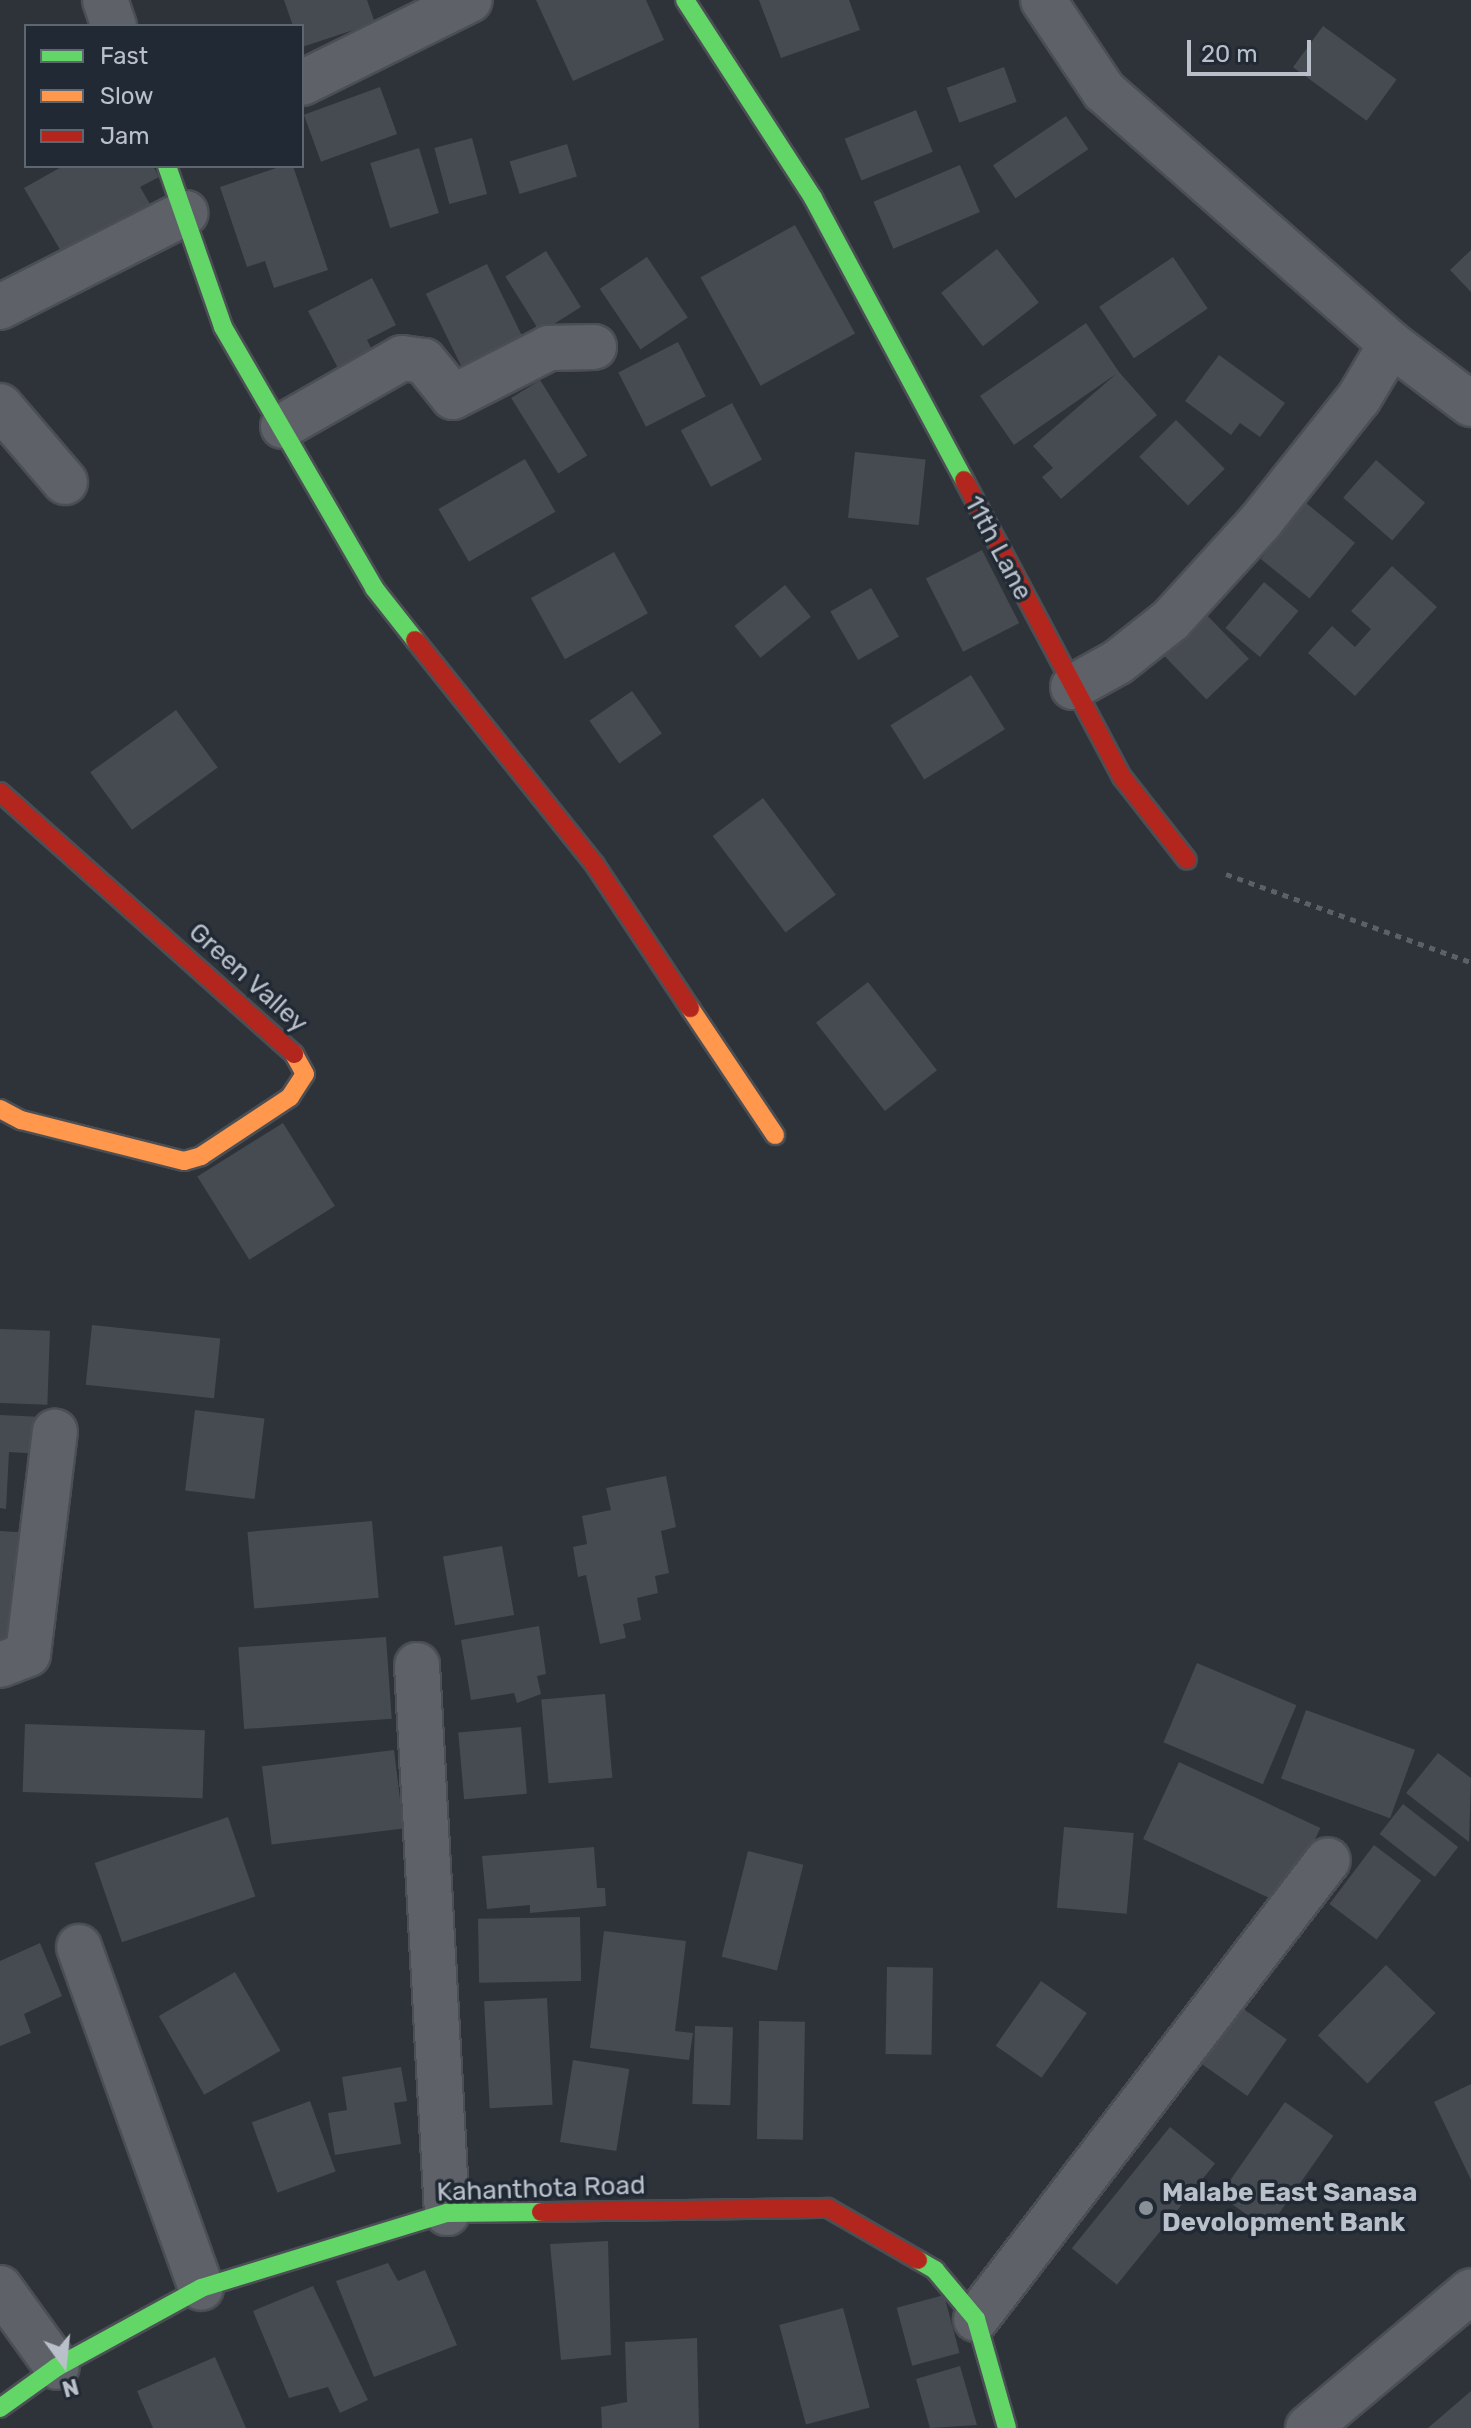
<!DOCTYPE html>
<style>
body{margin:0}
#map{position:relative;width:1471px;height:2428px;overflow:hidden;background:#2d3339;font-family:Rubik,sans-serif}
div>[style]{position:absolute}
.building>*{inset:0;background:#454b50;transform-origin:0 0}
.path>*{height:5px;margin-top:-2.5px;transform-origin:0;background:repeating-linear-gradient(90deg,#5b6165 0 6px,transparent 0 12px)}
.roads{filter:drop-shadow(2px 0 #4b4f54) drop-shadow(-2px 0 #4b4f54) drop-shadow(0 2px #4b4f54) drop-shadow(0 -2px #4b4f54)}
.street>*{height:44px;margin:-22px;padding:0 22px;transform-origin:22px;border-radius:22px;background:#5e6268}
.fast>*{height:18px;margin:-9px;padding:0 9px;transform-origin:9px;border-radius:9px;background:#63d668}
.slow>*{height:18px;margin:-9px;padding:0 9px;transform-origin:9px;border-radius:9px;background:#ff974d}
.jam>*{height:18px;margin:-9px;padding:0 9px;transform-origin:9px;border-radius:9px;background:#b3261e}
.dots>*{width:22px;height:22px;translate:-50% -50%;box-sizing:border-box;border:4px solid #212a34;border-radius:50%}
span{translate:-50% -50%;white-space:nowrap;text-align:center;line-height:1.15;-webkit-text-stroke:7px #212a34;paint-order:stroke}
.street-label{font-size:26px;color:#b9c0c9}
.poi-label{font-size:26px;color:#b9c0c9;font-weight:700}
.left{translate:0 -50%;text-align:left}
.legend{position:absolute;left:24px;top:24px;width:280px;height:144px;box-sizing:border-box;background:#212a34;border:2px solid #5e6670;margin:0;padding:10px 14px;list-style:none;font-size:24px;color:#b9c0c9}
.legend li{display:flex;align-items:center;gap:16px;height:40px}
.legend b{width:40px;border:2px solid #5e6670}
.north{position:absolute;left:24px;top:2324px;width:80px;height:80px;-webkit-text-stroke:6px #212a34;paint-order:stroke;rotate:165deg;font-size:22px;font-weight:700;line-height:32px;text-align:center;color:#b9c0c9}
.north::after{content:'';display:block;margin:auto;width:28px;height:36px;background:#b9c0c9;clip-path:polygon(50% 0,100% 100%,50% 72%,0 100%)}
.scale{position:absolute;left:1187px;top:40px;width:124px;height:36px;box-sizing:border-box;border:4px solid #b9c0c9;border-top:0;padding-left:10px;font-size:24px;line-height:28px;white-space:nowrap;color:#b9c0c9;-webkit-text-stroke:6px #212a34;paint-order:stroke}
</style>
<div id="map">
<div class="building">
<div style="clip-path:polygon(284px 0,367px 0,375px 23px,302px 47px,302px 26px,293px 26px)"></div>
<div style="clip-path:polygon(536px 0,646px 0,664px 40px,573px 81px)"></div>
<div style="clip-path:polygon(759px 0,849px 0,860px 30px,781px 58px)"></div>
<div style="left:1323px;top:26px;width:91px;height:51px;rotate:36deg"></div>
<div style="left:1004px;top:67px;width:37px;height:61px;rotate:70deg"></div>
<div style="left:380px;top:87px;width:50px;height:81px;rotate:70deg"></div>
<div style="left:916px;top:110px;width:45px;height:77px;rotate:68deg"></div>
<div style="left:1066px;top:116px;width:40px;height:88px;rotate:56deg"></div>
<div style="left:472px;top:138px;width:58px;height:39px;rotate:75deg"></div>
<div style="left:567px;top:144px;width:34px;height:60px;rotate:73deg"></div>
<div style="left:419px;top:148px;width:68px;height:51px;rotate:73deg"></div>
<div style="left:960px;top:165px;width:51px;height:94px;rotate:67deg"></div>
<div style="clip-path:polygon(63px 166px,153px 166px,159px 177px,140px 187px,150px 204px,62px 253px,24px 188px)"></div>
<div style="clip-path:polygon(282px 166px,293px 166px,328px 270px,274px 288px,265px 261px,247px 267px,220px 187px)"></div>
<div style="left:795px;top:225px;width:124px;height:108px;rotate:61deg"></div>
<div style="left:997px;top:249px;width:68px;height:71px;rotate:52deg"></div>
<div style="clip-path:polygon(1471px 250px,1471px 292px,1450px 270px)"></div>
<div style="left:546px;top:251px;width:66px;height:48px;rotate:58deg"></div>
<div style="left:647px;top:257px;width:73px;height:57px;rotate:56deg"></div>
<div style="left:1173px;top:257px;width:62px;height:89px;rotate:56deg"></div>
<div style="left:487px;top:264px;width:84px;height:68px;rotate:64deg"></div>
<div style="clip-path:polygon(372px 278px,396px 325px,367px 340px,375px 355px,340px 372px,308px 311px)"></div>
<div style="clip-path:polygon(1086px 323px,1119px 372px,1157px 415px,1061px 499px,1042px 477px,1053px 468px,1033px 446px,1116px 374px,1014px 445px,980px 396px)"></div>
<div style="left:678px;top:342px;width:61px;height:67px;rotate:63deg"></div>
<div style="clip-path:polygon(1219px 355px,1285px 403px,1260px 437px,1240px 423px,1231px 435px,1185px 401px)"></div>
<div style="left:540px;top:380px;width:89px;height:34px;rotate:58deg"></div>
<div style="left:732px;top:403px;width:64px;height:58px;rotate:62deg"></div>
<div style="left:1176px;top:420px;width:69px;height:52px;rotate:45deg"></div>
<div style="left:855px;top:452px;width:71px;height:66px;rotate:6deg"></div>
<div style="left:525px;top:459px;width:61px;height:100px;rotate:60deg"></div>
<div style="left:1376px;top:460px;width:65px;height:50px;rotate:41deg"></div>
<div style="left:1306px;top:503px;width:63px;height:72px;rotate:39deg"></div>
<div style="left:982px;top:550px;width:82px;height:63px;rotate:63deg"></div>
<div style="left:614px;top:552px;width:70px;height:95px;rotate:61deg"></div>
<div style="clip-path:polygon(1392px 566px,1437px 607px,1355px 696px,1308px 653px,1332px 626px,1355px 647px,1371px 629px,1351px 611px)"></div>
<div style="left:1264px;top:582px;width:45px;height:60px;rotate:40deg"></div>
<div style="left:785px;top:585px;width:41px;height:65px;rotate:51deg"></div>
<div style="left:871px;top:588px;width:56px;height:47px;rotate:60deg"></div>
<div style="left:1201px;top:609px;width:69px;height:59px;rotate:46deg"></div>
<div style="left:971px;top:675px;width:64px;height:95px;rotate:58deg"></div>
<div style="left:632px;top:691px;width:52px;height:52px;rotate:55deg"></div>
<div style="left:176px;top:710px;width:71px;height:106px;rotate:54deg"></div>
<div style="left:763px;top:798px;width:121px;height:63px;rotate:53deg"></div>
<div style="left:868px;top:982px;width:112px;height:66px;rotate:52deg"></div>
<div style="left:283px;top:1123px;width:98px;height:101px;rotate:58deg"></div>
<div style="left:92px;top:1325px;width:129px;height:60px;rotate:6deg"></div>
<div style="left:0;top:1329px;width:50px;height:74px;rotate:2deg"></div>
<div style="left:195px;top:1410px;width:70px;height:81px;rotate:7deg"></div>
<div style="clip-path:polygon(0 1415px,43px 1417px,41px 1454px,9px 1452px,6px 1509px,0 1508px)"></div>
<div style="clip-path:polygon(666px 1476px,676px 1527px,661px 1531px,669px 1573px,655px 1576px,658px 1593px,637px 1598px,641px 1620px,623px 1624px,626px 1638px,600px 1644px,586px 1575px,578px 1577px,573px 1547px,587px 1544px,582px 1516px,611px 1510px,606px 1488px)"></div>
<div style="left:372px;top:1521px;width:77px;height:125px;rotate:85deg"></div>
<div style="clip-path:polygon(0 1531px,33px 1533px,30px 1573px,13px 1572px,8px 1643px,0 1642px)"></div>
<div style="left:502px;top:1546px;width:70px;height:60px;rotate:80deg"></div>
<div style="clip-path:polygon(539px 1626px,546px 1674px,537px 1676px,541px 1694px,517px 1703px,514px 1693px,471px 1700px,461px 1640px)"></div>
<div style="left:386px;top:1637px;width:82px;height:148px;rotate:86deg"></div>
<div style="left:1197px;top:1663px;width:108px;height:86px;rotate:23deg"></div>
<div style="left:605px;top:1694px;width:84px;height:64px;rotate:85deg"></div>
<div style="left:1306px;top:1710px;width:116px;height:73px;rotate:20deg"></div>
<div style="left:25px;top:1724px;width:180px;height:68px;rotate:2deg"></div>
<div style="left:521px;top:1727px;width:67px;height:63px;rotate:85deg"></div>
<div style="left:394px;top:1750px;width:79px;height:133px;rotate:83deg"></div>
<div style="clip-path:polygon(1438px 1753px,1471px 1778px,1469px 1842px,1406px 1793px)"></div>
<div style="left:1179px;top:1762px;width:156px;height:85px;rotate:25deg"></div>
<div style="left:1403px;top:1804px;width:70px;height:38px;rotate:38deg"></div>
<div style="left:228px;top:1817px;width:84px;height:141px;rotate:71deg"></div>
<div style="left:1064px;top:1827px;width:70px;height:81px;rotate:5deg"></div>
<div style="left:1374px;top:1845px;width:59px;height:74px;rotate:37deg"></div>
<div style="clip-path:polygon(594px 1847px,597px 1888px,605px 1888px,606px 1906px,530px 1913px,530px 1905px,487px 1909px,482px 1856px)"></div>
<div style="left:748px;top:1851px;width:57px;height:109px;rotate:14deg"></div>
<div style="left:580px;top:1917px;width:64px;height:102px;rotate:89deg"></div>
<div style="clip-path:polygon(604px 1931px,686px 1941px,675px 2031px,693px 2033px,689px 2060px,590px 2048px)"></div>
<div style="clip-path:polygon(40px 1943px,62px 1996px,24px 2014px,31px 2033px,0 2046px,0 1961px)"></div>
<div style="left:1386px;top:1965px;width:69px;height:98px;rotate:44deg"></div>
<div style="left:887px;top:1967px;width:46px;height:87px;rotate:1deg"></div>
<div style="left:235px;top:1972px;width:91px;height:88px;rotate:60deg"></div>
<div style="left:1041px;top:1981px;width:56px;height:79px;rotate:35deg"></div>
<div style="left:547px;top:1998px;width:107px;height:63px;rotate:87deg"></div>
<div style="left:1232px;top:2001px;width:67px;height:69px;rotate:35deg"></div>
<div style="left:759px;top:2021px;width:46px;height:118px;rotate:1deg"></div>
<div style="left:695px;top:2026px;width:38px;height:78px;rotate:2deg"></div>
<div style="left:573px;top:2060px;width:57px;height:83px;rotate:9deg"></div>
<div style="clip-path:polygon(401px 2067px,407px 2101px,394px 2103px,401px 2144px,335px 2155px,328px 2113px,347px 2110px,342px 2077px)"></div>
<div style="clip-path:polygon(1471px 2084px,1471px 2180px,1434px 2102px)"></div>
<div style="left:310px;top:2101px;width:75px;height:62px;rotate:70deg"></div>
<div style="left:1285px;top:2102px;width:59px;height:114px;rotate:35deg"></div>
<div style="left:1170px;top:2127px;width:58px;height:156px;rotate:39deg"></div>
<div style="clip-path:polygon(608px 2241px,611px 2355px,561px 2360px,550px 2244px)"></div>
<div style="clip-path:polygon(388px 2263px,398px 2281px,425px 2270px,457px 2345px,374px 2377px,336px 2281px)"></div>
<div style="clip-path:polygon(313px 2286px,368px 2400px,340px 2413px,328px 2387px,289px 2398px,253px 2311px)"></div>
<div style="left:944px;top:2295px;width:60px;height:49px;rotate:75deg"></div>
<div style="left:843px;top:2308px;width:103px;height:66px;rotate:75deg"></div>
<div style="clip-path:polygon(697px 2338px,699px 2428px,602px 2428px,601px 2407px,627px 2402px,625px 2342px)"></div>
<div style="clip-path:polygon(215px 2357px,246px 2428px,153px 2428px,137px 2391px)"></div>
<div style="clip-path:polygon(960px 2366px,977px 2425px,930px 2428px,916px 2379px)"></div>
<div style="clip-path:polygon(1471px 2391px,1471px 2428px,1428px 2428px)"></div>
</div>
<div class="path">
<div style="left:1226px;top:874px;width:260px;rotate:19.8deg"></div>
</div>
<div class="roads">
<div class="street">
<div style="left:105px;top:0;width:28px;rotate:71deg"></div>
<div style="left:1043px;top:0;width:110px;rotate:56.2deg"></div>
<div style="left:1104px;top:91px;width:383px;rotate:41.4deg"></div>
<div style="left:1391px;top:344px;width:100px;rotate:36.9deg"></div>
<div style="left:302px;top:83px;width:187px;rotate:-26.3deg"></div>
<div style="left:0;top:307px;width:208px;rotate:-26.9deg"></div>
<div style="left:0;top:406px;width:100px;rotate:49.5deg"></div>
<div style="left:283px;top:426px;width:137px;rotate:-29.7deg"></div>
<div style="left:402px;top:358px;width:22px;rotate:8deg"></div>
<div style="left:424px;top:361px;width:46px;rotate:51.1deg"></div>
<div style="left:453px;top:397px;width:108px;rotate:-27deg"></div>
<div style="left:549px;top:348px;width:45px;rotate:-1.3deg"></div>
<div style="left:1073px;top:687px;width:51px;rotate:-29.1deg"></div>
<div style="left:1118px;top:662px;width:68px;rotate:-38.4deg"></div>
<div style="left:1171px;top:620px;width:134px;rotate:-47.7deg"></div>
<div style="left:1261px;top:521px;width:157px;rotate:-51.5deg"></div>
<div style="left:1359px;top:398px;width:63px;rotate:-59.3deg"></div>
<div style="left:0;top:1665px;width:30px;rotate:-21deg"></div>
<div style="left:28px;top:1654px;width:224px;rotate:-83.1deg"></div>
<div style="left:417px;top:1665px;width:549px;rotate:86.87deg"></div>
<div style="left:79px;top:1947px;width:362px;rotate:70.3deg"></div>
<div style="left:0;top:2288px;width:97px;rotate:54.2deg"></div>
<div style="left:976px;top:2319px;width:578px;rotate:-52.52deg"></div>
<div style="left:1308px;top:2428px;width:213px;rotate:-40deg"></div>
</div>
<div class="fast">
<div style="left:685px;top:0;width:236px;rotate:57.1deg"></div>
<div style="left:813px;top:198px;width:320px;rotate:61.8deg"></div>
<div style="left:167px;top:166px;width:170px;rotate:70.8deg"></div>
<div style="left:223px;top:327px;width:302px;rotate:59.9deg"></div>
<div style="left:374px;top:588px;width:66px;rotate:51.7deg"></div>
<div style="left:918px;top:2260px;width:20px;rotate:30deg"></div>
<div style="left:935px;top:2270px;width:64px;rotate:50.1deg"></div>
<div style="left:976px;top:2319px;width:113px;rotate:74.1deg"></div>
<div style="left:0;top:2408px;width:70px;rotate:-35.7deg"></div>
<div style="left:57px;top:2367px;width:164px;rotate:-28.7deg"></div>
<div style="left:201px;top:2288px;width:257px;rotate:-17deg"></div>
<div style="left:447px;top:2213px;width:94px;rotate:-0.6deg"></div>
</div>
<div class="slow">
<div style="left:690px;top:1008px;width:153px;rotate:56.2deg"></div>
<div style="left:0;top:1109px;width:24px;rotate:28deg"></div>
<div style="left:21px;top:1120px;width:168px;rotate:14.1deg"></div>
<div style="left:184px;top:1161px;width:18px;rotate:-16deg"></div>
<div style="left:201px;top:1156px;width:107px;rotate:-33.5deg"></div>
<div style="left:290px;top:1097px;width:27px;rotate:-57deg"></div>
<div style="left:305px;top:1074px;width:23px;rotate:-119deg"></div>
</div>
<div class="jam">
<div style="left:964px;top:480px;width:336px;rotate:62deg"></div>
<div style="left:1122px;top:777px;width:105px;rotate:51.9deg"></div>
<div style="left:415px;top:640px;width:288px;rotate:51.3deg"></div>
<div style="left:595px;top:865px;width:172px;rotate:56.4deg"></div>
<div style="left:0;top:792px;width:394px;rotate:41.7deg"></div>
<div style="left:541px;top:2212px;width:287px;rotate:-0.8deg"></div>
<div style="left:828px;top:2208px;width:104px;rotate:30deg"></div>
</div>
</div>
<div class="dots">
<div style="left:1146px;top:2208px;background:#888f97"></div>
</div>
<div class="street-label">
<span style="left:998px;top:548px;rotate:62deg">11th Lane</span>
<span style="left:248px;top:978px;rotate:42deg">Green Valley</span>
<span style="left:541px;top:2189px;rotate:-2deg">Kahanthota Road</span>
</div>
<div class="poi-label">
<span class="left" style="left:1162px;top:2208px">Malabe East Sanasa<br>Devolopment Bank</span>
</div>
<ul class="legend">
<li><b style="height:10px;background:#63d668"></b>Fast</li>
<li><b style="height:10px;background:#ff974d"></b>Slow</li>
<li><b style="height:10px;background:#b3261e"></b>Jam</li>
</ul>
<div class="north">N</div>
<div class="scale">20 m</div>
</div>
